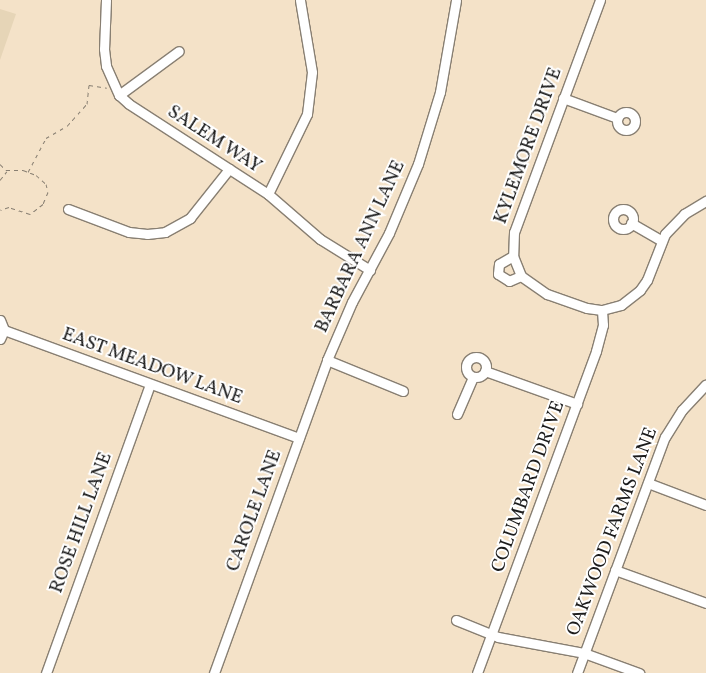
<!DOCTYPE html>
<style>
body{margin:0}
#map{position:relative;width:706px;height:673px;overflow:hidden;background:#f4e2c8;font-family:Vollkorn,serif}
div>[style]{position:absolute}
.built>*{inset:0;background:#e6d5b7}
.path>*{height:1px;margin-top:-0.5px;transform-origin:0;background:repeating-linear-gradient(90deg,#887f72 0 4px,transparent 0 8px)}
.roads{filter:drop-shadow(1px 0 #887f72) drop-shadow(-1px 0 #887f72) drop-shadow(0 1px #887f72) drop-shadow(0 -1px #887f72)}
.minor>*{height:9px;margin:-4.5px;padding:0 4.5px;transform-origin:4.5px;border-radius:4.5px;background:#fff}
.minor>.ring{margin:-4.5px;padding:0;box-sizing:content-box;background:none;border:9px solid #fff;border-radius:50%}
span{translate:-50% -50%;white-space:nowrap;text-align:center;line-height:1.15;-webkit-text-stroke:4px #fff;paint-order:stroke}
.street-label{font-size:19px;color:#1c1c1c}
</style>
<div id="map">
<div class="built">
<div style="clip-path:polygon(0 9px,16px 14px,0 60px)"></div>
</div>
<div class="path">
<div style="left:0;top:164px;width:8px;rotate:45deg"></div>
<div style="left:6px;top:170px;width:17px"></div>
<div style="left:23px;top:170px;width:14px;rotate:21deg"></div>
<div style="left:36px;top:175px;width:13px;rotate:42deg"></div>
<div style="left:46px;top:184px;width:8px;rotate:76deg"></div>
<div style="left:48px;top:192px;width:13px;rotate:113deg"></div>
<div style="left:43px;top:204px;width:16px;rotate:142deg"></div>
<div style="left:30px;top:214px;width:22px;rotate:-162deg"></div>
<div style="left:9px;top:207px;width:9px;rotate:162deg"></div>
<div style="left:28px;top:172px;width:38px;rotate:-62deg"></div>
<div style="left:46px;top:138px;width:24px;rotate:-30deg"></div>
<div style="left:67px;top:126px;width:30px;rotate:-48deg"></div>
<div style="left:87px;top:104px;width:19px;rotate:-84deg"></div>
<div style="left:89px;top:85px;width:18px;rotate:9deg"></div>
<div style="left:0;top:180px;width:11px;rotate:-52deg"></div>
</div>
<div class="roads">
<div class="minor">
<div style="left:106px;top:0;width:49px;rotate:92.3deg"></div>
<div style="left:104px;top:49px;width:17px;rotate:83deg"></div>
<div style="left:106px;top:66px;width:32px;rotate:66deg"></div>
<div style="left:119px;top:95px;width:13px;rotate:42deg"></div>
<div style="left:129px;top:104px;width:166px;rotate:32.9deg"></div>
<div style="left:268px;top:194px;width:69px;rotate:40.9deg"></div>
<div style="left:320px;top:239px;width:59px;rotate:31.8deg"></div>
<div style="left:600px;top:0;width:247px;rotate:110.3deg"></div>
<div style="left:514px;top:232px;width:24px;rotate:92deg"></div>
<div style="left:513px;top:256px;width:22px;rotate:68deg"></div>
<div style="left:521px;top:276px;width:32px;rotate:35deg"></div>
<div style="left:547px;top:294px;width:42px;rotate:19.3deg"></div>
<div style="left:587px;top:308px;width:15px;rotate:8deg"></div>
<div style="left:602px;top:310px;width:20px;rotate:-15deg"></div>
<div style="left:621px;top:305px;width:24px;rotate:-38deg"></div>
<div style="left:640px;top:290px;width:12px;rotate:-55deg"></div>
<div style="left:647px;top:280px;width:49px;rotate:-68.6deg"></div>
<div style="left:665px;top:234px;width:28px;rotate:-46deg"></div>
<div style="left:684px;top:214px;width:26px;rotate:-31deg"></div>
<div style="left:119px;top:95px;width:74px;rotate:-36.3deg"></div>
<div style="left:563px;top:98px;width:58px;rotate:20.3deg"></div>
<div class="ring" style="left:617px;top:112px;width:9px;height:9px"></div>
<div style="left:268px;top:194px;width:89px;rotate:-64deg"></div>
<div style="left:307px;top:114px;width:42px;rotate:-83.2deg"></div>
<div style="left:312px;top:72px;width:73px;rotate:-99.5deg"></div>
<div style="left:68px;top:209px;width:65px;rotate:20.7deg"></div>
<div style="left:129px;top:232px;width:18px;rotate:6deg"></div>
<div style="left:147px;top:234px;width:18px;rotate:-6deg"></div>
<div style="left:165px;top:232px;width:29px;rotate:-29deg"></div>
<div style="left:190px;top:218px;width:63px;rotate:-51.5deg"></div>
<div class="ring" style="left:613px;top:209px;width:11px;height:11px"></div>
<div style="left:631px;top:223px;width:34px;rotate:30deg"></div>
<div style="left:513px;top:256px;width:16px;rotate:150deg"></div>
<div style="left:499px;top:264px;width:10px;rotate:96deg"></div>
<div style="left:498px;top:274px;width:13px;rotate:32deg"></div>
<div style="left:509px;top:281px;width:13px;rotate:-23deg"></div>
<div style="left:0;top:320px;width:11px;rotate:68deg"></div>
<div style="left:4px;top:330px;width:314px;rotate:20.1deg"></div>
<div style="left:0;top:339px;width:10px;rotate:-66deg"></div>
<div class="ring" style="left:466px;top:357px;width:11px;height:11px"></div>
<div style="left:327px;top:360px;width:82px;rotate:22.2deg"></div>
<div style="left:485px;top:371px;width:98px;rotate:19.7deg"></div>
<div style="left:457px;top:414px;width:40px;rotate:-66.6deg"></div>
<div style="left:648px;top:483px;width:62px;rotate:20.8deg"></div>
<div style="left:615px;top:570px;width:97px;rotate:19.9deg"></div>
<div style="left:456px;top:620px;width:45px;rotate:22deg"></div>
<div style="left:498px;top:637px;width:87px;rotate:10.5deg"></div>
<div style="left:584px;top:653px;width:59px;rotate:20deg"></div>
<div style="left:46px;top:673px;width:307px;rotate:-70.2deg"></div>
<div style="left:214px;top:673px;width:333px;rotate:-70.1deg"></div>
<div style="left:327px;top:360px;width:63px;rotate:-66.7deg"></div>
<div style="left:352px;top:302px;width:78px;rotate:-61.8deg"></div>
<div style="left:389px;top:233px;width:75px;rotate:-67.2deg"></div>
<div style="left:418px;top:164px;width:75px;rotate:-73deg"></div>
<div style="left:440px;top:92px;width:93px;rotate:-80.1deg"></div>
<div style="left:477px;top:673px;width:343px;rotate:-69.7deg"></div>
<div style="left:596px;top:351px;width:27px;rotate:-75deg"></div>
<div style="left:603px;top:325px;width:15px;rotate:-94deg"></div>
<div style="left:577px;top:673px;width:252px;rotate:-69.6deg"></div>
<div style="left:665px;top:437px;width:32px;rotate:-58deg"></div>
<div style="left:682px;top:410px;width:35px;rotate:-47deg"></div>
</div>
</div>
<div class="street-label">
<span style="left:214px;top:140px;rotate:33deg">SALEM WAY</span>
<span style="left:529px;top:146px;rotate:-70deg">KYLEMORE DRIVE</span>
<span style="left:361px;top:247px;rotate:-65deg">BARBARA ANN LANE</span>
<span style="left:152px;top:367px;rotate:20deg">EAST MEADOW LANE</span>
<span style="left:529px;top:487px;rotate:-70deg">COLUMBARD DRIVE</span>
<span style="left:255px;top:511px;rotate:-70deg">CAROLE LANE</span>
<span style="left:82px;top:523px;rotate:-70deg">ROSE HILL LANE</span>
<span style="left:613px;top:532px;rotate:-69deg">OAKWOOD FARMS LANE</span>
</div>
</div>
